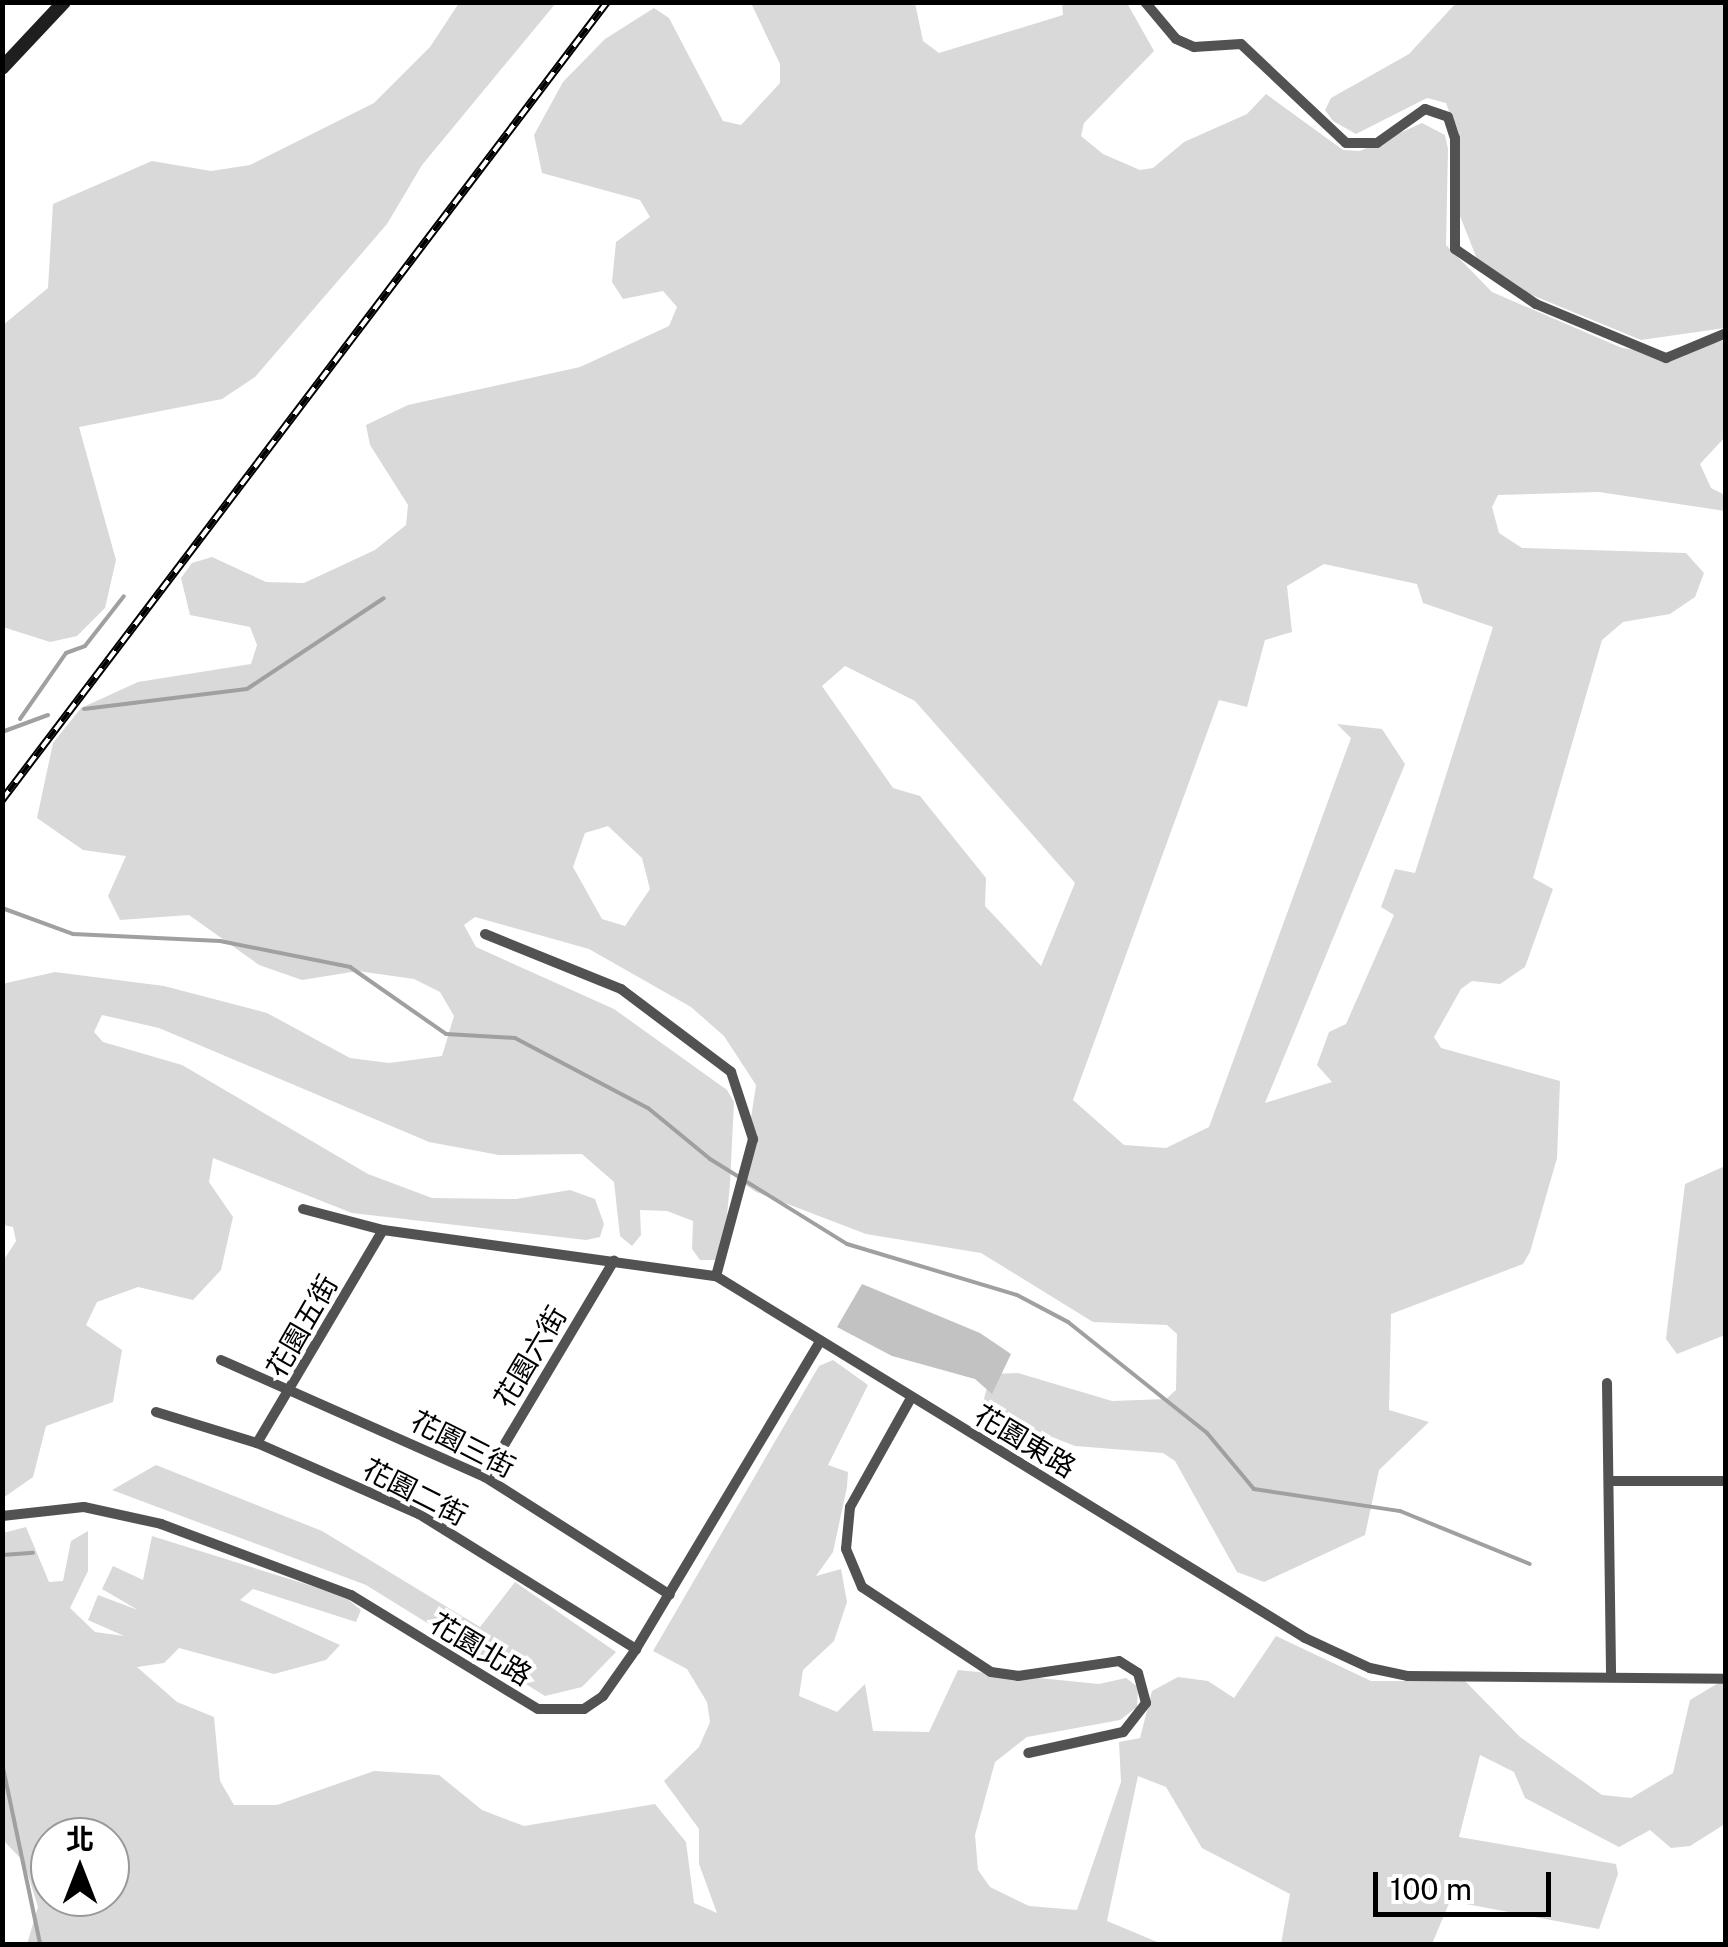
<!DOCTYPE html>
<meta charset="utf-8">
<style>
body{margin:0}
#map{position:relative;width:1728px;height:1947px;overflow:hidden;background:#fff;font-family:"Public Sans","Noto Sans TC",sans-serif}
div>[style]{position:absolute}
.green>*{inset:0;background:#d9d9d9}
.stream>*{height:4px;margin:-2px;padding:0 2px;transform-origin:2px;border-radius:2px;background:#a0a0a0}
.building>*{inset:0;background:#c2c2c2}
.street>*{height:10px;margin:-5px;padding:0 5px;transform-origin:5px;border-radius:5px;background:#525252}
.secondary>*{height:14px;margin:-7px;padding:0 7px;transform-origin:7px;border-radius:7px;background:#1f1f1f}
.rail>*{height:8px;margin-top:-4px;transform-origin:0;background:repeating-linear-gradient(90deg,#fff 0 11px,#000 0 22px);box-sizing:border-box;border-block:2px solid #000}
span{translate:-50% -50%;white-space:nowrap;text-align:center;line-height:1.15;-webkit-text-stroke:8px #fff;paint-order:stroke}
.street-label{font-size:28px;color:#000}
.frame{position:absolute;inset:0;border:5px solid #000;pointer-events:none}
.north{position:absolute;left:30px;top:1817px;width:100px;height:100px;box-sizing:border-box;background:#fff;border:2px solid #999;border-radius:50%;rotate:0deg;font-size:28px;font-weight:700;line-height:40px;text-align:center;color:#000}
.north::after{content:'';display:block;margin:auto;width:35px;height:45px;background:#000;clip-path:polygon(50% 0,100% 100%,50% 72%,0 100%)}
.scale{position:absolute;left:1373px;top:1872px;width:178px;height:45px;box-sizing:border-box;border:5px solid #000;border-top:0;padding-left:12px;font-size:30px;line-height:35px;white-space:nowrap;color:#000;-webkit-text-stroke:8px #fff;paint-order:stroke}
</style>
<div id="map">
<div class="green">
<div style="clip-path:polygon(459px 3px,556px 3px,422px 165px,387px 224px,255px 377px,222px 399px,79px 427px,116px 560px,105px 608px,77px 636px,50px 642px,3px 627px,3px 325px,48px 288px,53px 204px,152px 161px,211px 171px,250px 165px,374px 103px,430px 47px)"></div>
<div style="clip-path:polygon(evenodd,751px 3px,915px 3px,923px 41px,939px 53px,1063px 15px,1062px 3px,1127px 3px,1154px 51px,1084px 123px,1081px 136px,1103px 154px,1140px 170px,1153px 168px,1184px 142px,1247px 114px,1266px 94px,1343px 150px,1360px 151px,1422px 123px,1445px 135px,1448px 149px,1446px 245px,1492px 292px,1622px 348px,1675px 355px,1725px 340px,1725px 437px,1700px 464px,1711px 488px,1725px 495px,1725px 511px,1599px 492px,1498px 495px,1492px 507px,1499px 533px,1522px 548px,1686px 553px,1704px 573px,1695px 597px,1670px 614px,1623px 622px,1602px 640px,1533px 878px,1553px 889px,1525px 967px,1500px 984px,1472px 981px,1461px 989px,1434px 1037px,1441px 1048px,1560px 1081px,1557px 1158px,1530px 1252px,1523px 1264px,1391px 1314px,1389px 1410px,1429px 1422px,1379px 1470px,1365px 1535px,1264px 1582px,1237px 1572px,1175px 1461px,1163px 1453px,1075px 1446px,981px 1409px,991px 1374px,1018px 1373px,1112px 1401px,1166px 1399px,1176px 1390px,1177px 1334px,1167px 1325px,1093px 1322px,981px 1253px,866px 1234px,756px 1192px,744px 1184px,743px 1171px,756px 1085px,724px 1036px,691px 1007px,589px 949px,475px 917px,464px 925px,476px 947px,614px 1009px,727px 1090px,734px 1102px,730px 1183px,724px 1248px,715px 1260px,700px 1260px,692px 1249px,693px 1221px,667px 1211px,640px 1210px,641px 1235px,632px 1246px,620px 1236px,614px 1182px,582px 1154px,499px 1155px,429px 1142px,159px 1028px,102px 1015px,94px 1032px,103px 1042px,182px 1065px,368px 1174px,432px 1198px,516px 1199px,570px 1190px,595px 1199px,604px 1224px,600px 1237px,586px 1240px,352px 1213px,213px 1158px,209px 1182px,233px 1217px,221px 1270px,193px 1300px,138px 1287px,97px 1302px,86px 1325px,122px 1350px,113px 1402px,46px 1426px,33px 1477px,3px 1498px,3px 1261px,16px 1241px,13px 1227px,3px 1225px,2px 984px,55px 972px,164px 986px,267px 1013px,350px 1058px,389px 1063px,442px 1056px,454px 1016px,440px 992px,414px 979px,358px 971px,302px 980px,259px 965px,189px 915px,120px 920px,108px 896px,126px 856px,83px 850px,37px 818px,53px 743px,81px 708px,138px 682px,251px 664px,257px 645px,250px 627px,190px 615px,181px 578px,192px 563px,212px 557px,266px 582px,304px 583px,375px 550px,406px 525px,408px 505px,370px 445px,366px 425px,408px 405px,580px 367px,669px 326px,677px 307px,663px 291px,623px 299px,612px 282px,616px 242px,650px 217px,640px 200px,542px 173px,534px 135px,563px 82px,605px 39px,654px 8px,669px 18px,723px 121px,741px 125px,780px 83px,780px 64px,751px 3px,1324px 564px,1417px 584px,1423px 603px,1493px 627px,1415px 873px,1395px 869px,1381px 907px,1394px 915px,1346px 1024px,1329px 1032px,1317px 1065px,1332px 1082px,1265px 1103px,1405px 764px,1382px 729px,1337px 724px,1351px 738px,1209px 1127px,1166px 1148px,1124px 1145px,1073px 1100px,1219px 700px,1247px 707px,1265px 640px,1292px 632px,1287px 586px,1324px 564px,751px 3px,845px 666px,915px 701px,1075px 883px,1041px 966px,985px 906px,986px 878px,920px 796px,893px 788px,822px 686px,845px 666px,751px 3px,608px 826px,642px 858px,650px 889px,625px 926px,602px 919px,573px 867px,585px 833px,608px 826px)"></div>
<div style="clip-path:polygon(1456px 3px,1725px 3px,1725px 328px,1641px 340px,1522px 291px,1477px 259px,1460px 216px,1455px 128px,1446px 103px,1427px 98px,1356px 134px,1333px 121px,1325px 110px,1331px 98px,1409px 54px)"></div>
<div style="clip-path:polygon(1725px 1166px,1725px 1335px,1677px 1354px,1666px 1339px,1685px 1184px)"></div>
<div style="clip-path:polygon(evenodd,833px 1360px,868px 1385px,828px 1465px,848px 1472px,847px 1487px,833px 1552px,816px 1576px,841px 1569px,847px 1602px,834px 1641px,803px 1670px,799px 1696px,837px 1712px,865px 1684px,873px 1731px,929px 1732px,958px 1670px,1099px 1684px,1126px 1678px,1138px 1687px,1137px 1707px,1120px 1720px,1027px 1737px,995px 1762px,975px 1835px,978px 1870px,990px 1887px,1029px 1906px,1077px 1910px,1121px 1782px,1119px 1742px,1140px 1738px,1152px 1691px,1178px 1677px,1208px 1681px,1234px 1698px,1276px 1636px,1371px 1681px,1465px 1681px,1520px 1737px,1602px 1795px,1631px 1798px,1673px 1773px,1690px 1700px,1725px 1679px,1725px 1824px,1690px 1846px,1671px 1848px,1650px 1830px,1619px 1847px,1525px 1798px,1514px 1772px,1480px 1755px,1459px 1837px,1616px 1864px,1618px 1874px,1599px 1929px,1450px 1901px,1432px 1944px,1281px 1944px,1290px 1894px,1202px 1848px,1166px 1787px,1138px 1776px,1107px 1921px,1162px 1944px,27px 1944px,38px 1907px,24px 1862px,3px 1840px,3px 1533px,26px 1527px,49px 1582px,63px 1581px,71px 1541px,88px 1531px,88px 1571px,70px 1608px,95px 1632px,124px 1636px,88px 1620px,98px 1595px,138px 1610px,102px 1589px,113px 1566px,143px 1580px,152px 1536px,344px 1596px,361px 1610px,356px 1622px,253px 1589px,240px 1600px,340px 1645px,326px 1660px,274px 1674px,179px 1648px,164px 1663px,137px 1667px,177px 1702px,214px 1717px,220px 1781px,234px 1805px,277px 1805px,374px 1771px,439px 1775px,482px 1810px,524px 1826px,655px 1804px,686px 1842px,694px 1903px,717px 1913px,699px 1864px,699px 1829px,664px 1781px,699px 1747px,710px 1722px,707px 1702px,687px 1669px,653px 1651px,819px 1366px,833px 1360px,50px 1837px,110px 1837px,110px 1897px,50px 1897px,50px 1837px)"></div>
<div style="clip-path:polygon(156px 1465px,322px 1531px,480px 1627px,515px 1582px,616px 1652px,582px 1687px,545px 1696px,366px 1585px,112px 1490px)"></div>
</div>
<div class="stream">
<div style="left:84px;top:709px;width:164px;rotate:-7deg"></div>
<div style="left:247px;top:689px;width:164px;rotate:-33.6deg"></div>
<div style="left:20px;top:719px;width:80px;rotate:-55.1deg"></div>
<div style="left:66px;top:653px;width:20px;rotate:-20deg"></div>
<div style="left:85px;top:646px;width:63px;rotate:-52deg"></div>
<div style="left:2px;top:732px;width:49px;rotate:-20.3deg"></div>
<div style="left:2px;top:908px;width:76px;rotate:20.1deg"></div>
<div style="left:73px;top:934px;width:147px;rotate:2.7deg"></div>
<div style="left:220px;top:941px;width:133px;rotate:11.3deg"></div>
<div style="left:350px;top:967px;width:117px;rotate:34.9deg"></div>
<div style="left:446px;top:1034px;width:69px;rotate:3.3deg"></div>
<div style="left:515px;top:1038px;width:150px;rotate:27.8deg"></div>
<div style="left:648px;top:1108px;width:80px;rotate:39.4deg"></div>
<div style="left:710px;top:1159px;width:161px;rotate:31.8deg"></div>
<div style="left:847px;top:1244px;width:177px;rotate:16.7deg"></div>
<div style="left:1017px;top:1295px;width:58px;rotate:27.9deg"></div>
<div style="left:1068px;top:1322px;width:178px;rotate:38.6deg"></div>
<div style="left:1207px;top:1433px;width:73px;rotate:50deg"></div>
<div style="left:1254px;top:1489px;width:148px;rotate:8.6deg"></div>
<div style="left:1400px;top:1511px;width:140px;rotate:22.2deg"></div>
<div style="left:2px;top:1555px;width:31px;rotate:-4deg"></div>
<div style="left:2px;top:1763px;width:185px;rotate:78.1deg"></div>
</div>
<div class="building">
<div style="clip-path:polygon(862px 1284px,980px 1333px,1011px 1354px,992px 1394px,975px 1379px,892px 1356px,837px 1327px)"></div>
</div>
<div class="street">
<div style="left:1145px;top:2px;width:48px;rotate:50deg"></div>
<div style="left:1176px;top:39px;width:20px;rotate:24deg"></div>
<div style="left:1194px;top:47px;width:47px;rotate:-3.7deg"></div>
<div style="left:1241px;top:44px;width:144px;rotate:43.3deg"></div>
<div style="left:1346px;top:143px;width:31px"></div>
<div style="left:1377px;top:143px;width:59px;rotate:-35.3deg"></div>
<div style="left:1425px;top:109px;width:24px;rotate:19deg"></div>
<div style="left:1448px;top:117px;width:22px;rotate:72deg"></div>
<div style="left:1455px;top:138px;width:111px;rotate:90deg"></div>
<div style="left:1455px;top:249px;width:98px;rotate:34.2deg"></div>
<div style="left:1536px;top:304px;width:141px;rotate:22.6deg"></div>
<div style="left:1666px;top:358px;width:65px;rotate:-22.6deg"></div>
<div style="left:485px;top:934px;width:147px;rotate:22deg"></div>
<div style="left:621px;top:989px;width:138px;rotate:37deg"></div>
<div style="left:731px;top:1072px;width:71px;rotate:71.8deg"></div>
<div style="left:753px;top:1139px;width:142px;rotate:105.1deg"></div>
<div style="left:303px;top:1209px;width:83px;rotate:14.7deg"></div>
<div style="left:383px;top:1230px;width:336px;rotate:7.9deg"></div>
<div style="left:716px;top:1276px;width:691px;rotate:31.57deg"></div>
<div style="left:1305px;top:1638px;width:72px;rotate:24.8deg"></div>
<div style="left:1370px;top:1668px;width:39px;rotate:12deg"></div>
<div style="left:1408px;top:1676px;width:318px;rotate:0.5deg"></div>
<div style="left:221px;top:1360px;width:289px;rotate:23.9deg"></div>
<div style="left:485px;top:1477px;width:219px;rotate:32.5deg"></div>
<div style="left:1607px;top:1383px;width:294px;rotate:89.2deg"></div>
<div style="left:911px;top:1398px;width:125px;rotate:119.2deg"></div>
<div style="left:850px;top:1507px;width:42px;rotate:95.4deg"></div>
<div style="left:846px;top:1549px;width:41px;rotate:67.2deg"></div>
<div style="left:862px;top:1587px;width:154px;rotate:33.4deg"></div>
<div style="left:991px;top:1672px;width:27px;rotate:8deg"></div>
<div style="left:1018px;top:1676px;width:102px;rotate:-8.4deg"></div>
<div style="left:1119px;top:1661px;width:22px;rotate:32deg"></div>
<div style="left:1138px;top:1673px;width:31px;rotate:75deg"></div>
<div style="left:1146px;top:1703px;width:37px;rotate:128deg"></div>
<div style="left:1123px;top:1732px;width:97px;rotate:167.5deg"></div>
<div style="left:156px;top:1412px;width:106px;rotate:17.1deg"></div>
<div style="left:257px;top:1443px;width:177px;rotate:23.7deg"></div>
<div style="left:419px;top:1514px;width:256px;rotate:31.9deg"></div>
<div style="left:257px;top:1443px;width:247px;rotate:-59.4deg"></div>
<div style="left:485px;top:1477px;width:252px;rotate:-59.2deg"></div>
<div style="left:1609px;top:1481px;width:117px"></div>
<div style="left:2px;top:1516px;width:82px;rotate:-6.3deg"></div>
<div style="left:84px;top:1507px;width:79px;rotate:12.4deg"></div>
<div style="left:161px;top:1524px;width:203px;rotate:20.5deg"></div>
<div style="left:351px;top:1595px;width:219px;rotate:31.4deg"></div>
<div style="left:538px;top:1709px;width:46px"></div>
<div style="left:584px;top:1709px;width:23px;rotate:-34deg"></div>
<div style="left:603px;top:1696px;width:57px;rotate:-54.9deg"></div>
<div style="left:636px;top:1649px;width:357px;rotate:-59.1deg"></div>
</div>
<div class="secondary">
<div style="left:2px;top:68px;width:91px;rotate:-46.8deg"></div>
</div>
<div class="rail">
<div style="left:2px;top:800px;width:1001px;rotate:-52.83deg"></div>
</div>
<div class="street-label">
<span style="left:302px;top:1326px;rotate:-60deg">花園五街</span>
<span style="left:530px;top:1357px;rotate:-59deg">花園六街</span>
<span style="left:1025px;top:1441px;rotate:31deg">花園東路</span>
<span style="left:463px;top:1444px;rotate:27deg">花園三街</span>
<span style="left:415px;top:1492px;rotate:27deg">花園二街</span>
<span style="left:481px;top:1649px;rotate:31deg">花園北路</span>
</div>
<div class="frame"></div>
<div class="north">北</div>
<div class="scale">100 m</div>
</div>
